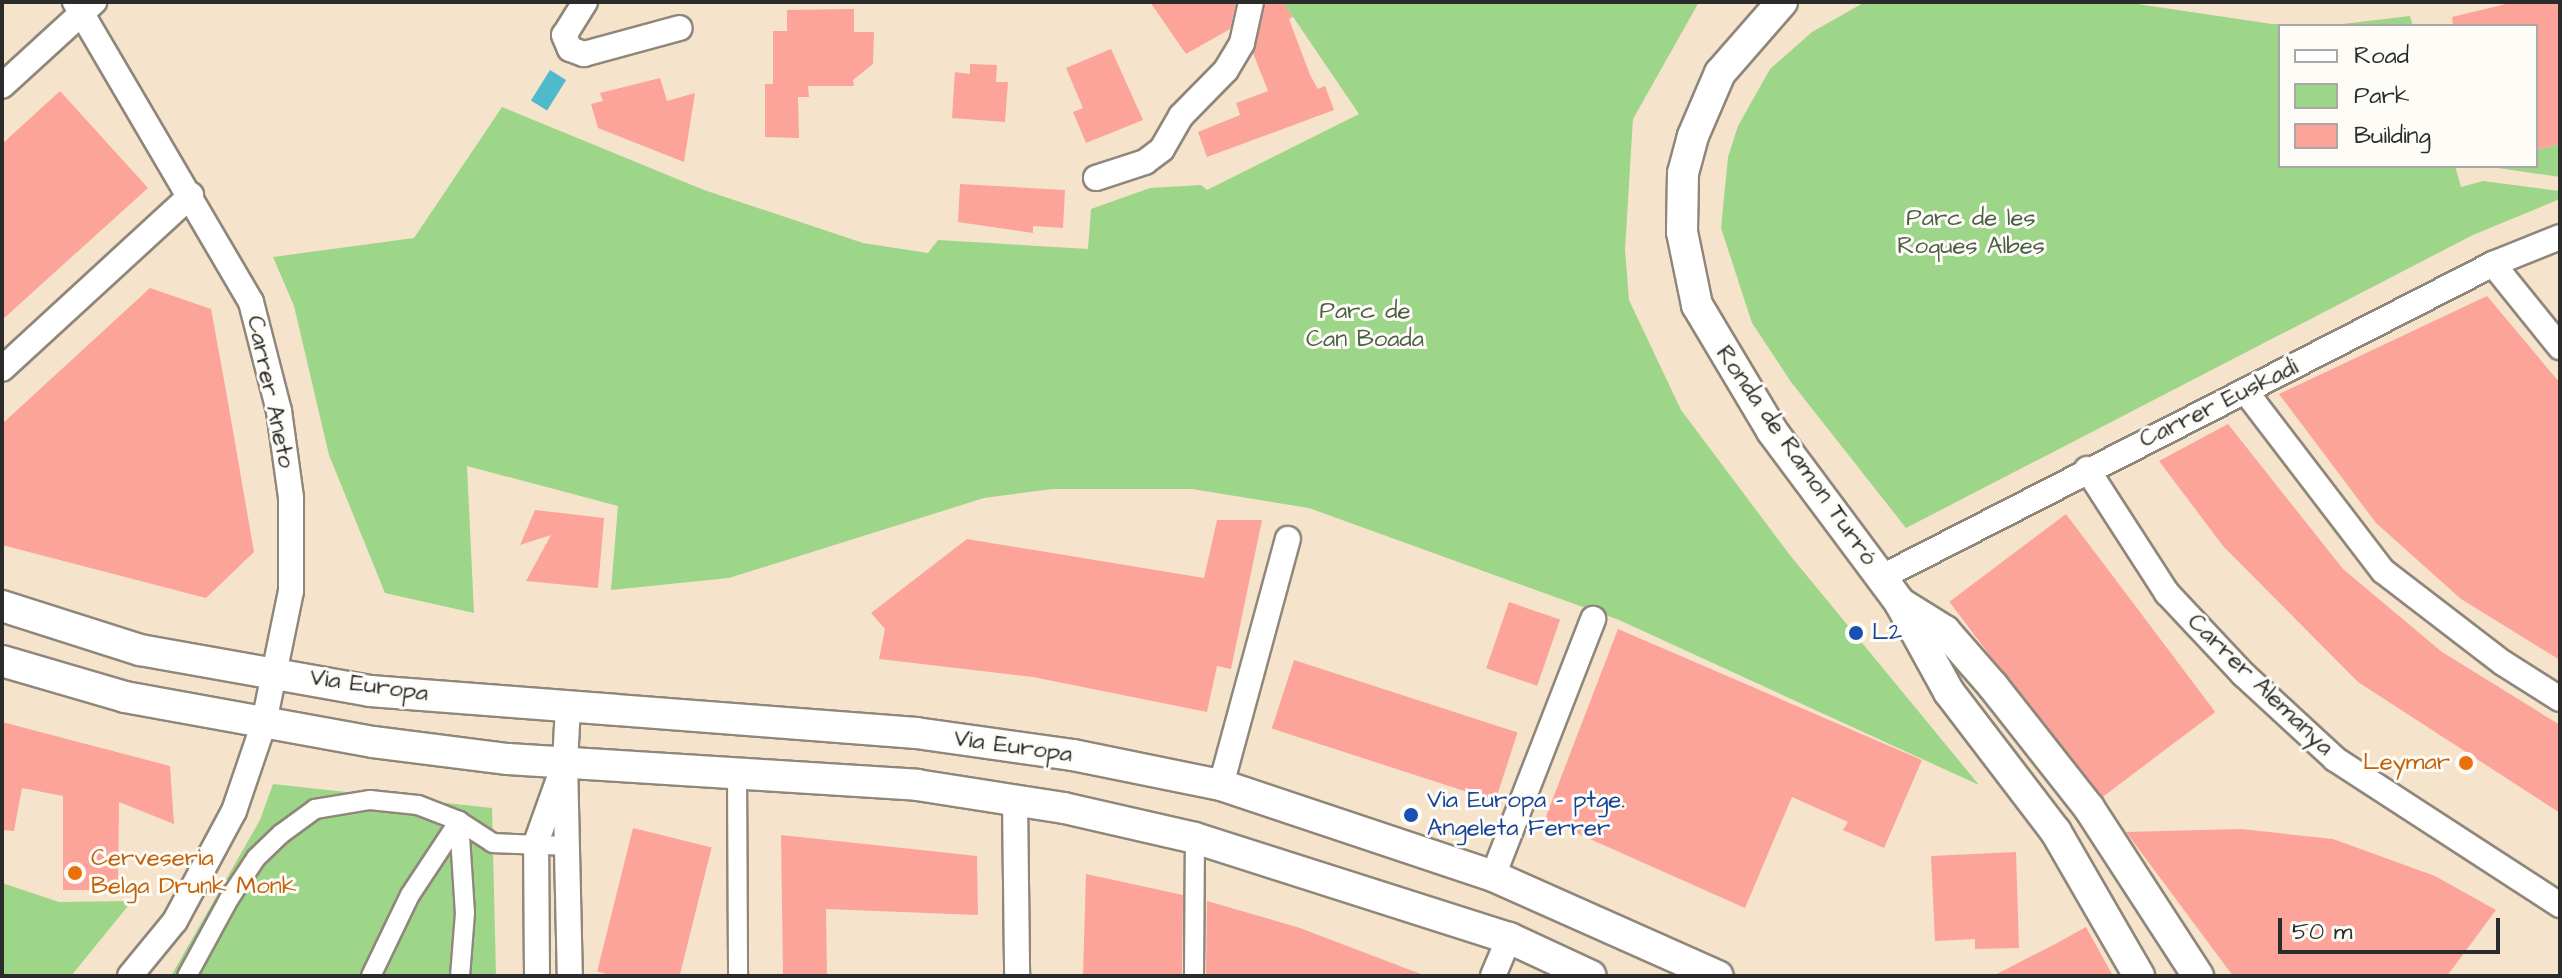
<!DOCTYPE html>
<meta charset="utf-8">
<style>
body{margin:0}
#map{position:relative;width:2562px;height:978px;overflow:hidden;background:#f6e3cb;font-family:"Architects Daughter",sans-serif}
div>[style]{position:absolute}
.green>*{inset:0;background:#9dd688}
.water>*{inset:0;background:#50bacd;transform-origin:0 0}
.building>*{inset:0;background:#fca499;transform-origin:0 0}
.roads{filter:drop-shadow(2px 0 #90877b) drop-shadow(-2px 0 #90877b) drop-shadow(0 2px #90877b) drop-shadow(0 -2px #90877b)}
.pedestrian>*{height:18px;margin:-9px;padding:0 9px;transform-origin:9px;border-radius:9px;background:#fff}
.minor>*{height:24px;margin:-12px;padding:0 12px;transform-origin:12px;border-radius:12px;background:#fff}
.tertiary>*{height:30px;margin:-15px;padding:0 15px;transform-origin:15px;border-radius:15px;background:#fff}
.dots>*{width:22px;height:22px;translate:-50% -50%;box-sizing:border-box;border:4px solid #fdfcf7;border-radius:50%}
span{translate:-50% -50%;white-space:nowrap;text-align:center;line-height:1.15;-webkit-text-stroke:6px #fdfcf7;paint-order:stroke}
.park-label{font-size:24px;color:#4d5e47}
.street-label{font-size:24px;color:#2b2b2b}
.transit-label{font-size:24px;color:#164399}
.left{translate:0 -50%;text-align:left}
.food-label{font-size:24px;color:#c56008}
.right{translate:-100% -50%;text-align:right}
.frame{position:absolute;inset:0;border:4px solid #2b2b2b;pointer-events:none}
.legend{position:absolute;left:2278px;top:24px;width:260px;height:144px;box-sizing:border-box;background:#fdfcf7;border:2px solid #a9a8a5;margin:0;padding:10px 14px;list-style:none;font-size:24px;color:#2b2b2b}
.legend li{display:flex;align-items:center;gap:16px;height:40px}
.legend b{width:40px;border:2px solid #a9a8a5}
.scale{position:absolute;left:2278px;top:918px;width:222px;height:36px;box-sizing:border-box;border:4px solid #2b2b2b;border-top:0;padding-left:10px;font-size:24px;line-height:28px;white-space:nowrap;color:#2b2b2b;-webkit-text-stroke:6px #fdfcf7;paint-order:stroke}
</style>
<div id="map">
<div class="green">
<div style="clip-path:polygon(1283px 2px,1699px 2px,1633px 119px,1625px 249px,1629px 300px,1681px 410px,1789px 554px,1979px 785px,1619px 620px,1309px 508px,1192px 489px,1052px 489px,984px 498px,729px 578px,611px 590px,618px 506px,467px 466px,474px 613px,385px 593px,329px 455px,294px 306px,273px 257px,414px 238px,502px 107px,704px 190px,863px 243px,928px 253px,938px 240px,1088px 249px,1091px 209px,1150px 188px,1201px 185px,1207px 190px,1359px 114px)"></div>
<div style="clip-path:polygon(1865px 2px,2124px 2px,2272px 24px,2334px 25px,2410px 16px,2413px 26px,2280px 26px,2280px 166px,2455px 166px,2461px 187px,2483px 181px,2560px 191px,2560px 199px,2473px 235px,1906px 528px,1791px 382px,1752px 323px,1721px 228px,1728px 157px,1738px 126px,1770px 69px,1812px 32px)"></div>
<div style="clip-path:polygon(2560px 144px,2560px 177px,2498px 168px,2536px 166px,2536px 150px)"></div>
<div style="clip-path:polygon(273px 784px,492px 808px,496px 976px,171px 976px,260px 820px)"></div>
<div style="clip-path:polygon(2px 883px,59px 902px,132px 901px,71px 976px,2px 976px)"></div>
</div>
<div class="water">
<div style="left:550px;top:70px;width:19px;height:36px;rotate:32deg"></div>
</div>
<div class="building">
<div style="clip-path:polygon(1150px 2px,1236px 2px,1230px 29px,1186px 54px)"></div>
<div style="clip-path:polygon(1266px 2px,1283px 2px,1293px 17px,1289px 19px,1310px 75px,1318px 89px,1325px 86px,1334px 110px,1207px 157px,1198px 132px,1240px 115px,1236px 103px,1268px 91px,1253px 53px)"></div>
<div style="clip-path:polygon(2514px 2px,2560px 2px,2560px 144px,2536px 150px,2536px 26px,2453px 26px,2452px 17px)"></div>
<div style="clip-path:polygon(854px 9px,854px 32px,874px 32px,873px 64px,853px 80px,854px 86px,808px 86px,809px 97px,798px 97px,799px 138px,765px 137px,765px 84px,773px 84px,773px 31px,787px 31px,787px 10px)"></div>
<div style="clip-path:polygon(1111px 49px,1143px 120px,1086px 143px,1073px 112px,1083px 108px,1066px 68px)"></div>
<div style="clip-path:polygon(970px 64px,997px 65px,996px 82px,1008px 82px,1005px 122px,952px 118px,955px 72px,970px 74px)"></div>
<div style="clip-path:polygon(660px 78px,667px 101px,695px 93px,684px 162px,598px 128px,591px 104px,603px 101px,600px 93px)"></div>
<div style="clip-path:polygon(60px 91px,148px 188px,2px 320px,2px 144px)"></div>
<div style="clip-path:polygon(960px 184px,1065px 190px,1063px 228px,1033px 226px,1033px 233px,958px 222px)"></div>
<div style="clip-path:polygon(150px 288px,211px 309px,226px 391px,254px 552px,206px 598px,2px 545px,2px 424px)"></div>
<div style="clip-path:polygon(2487px 296px,2560px 383px,2560px 660px,2461px 599px,2376px 523px,2279px 394px)"></div>
<div style="clip-path:polygon(2228px 424px,2343px 569px,2442px 652px,2560px 725px,2560px 813px,2358px 682px,2223px 546px,2159px 461px)"></div>
<div style="clip-path:polygon(535px 510px,604px 518px,598px 588px,526px 581px,551px 535px,520px 545px)"></div>
<div style="left:2066px;top:514px;width:248px;height:146px;rotate:53deg"></div>
<div style="clip-path:polygon(1217px 520px,1262px 520px,1231px 669px,1217px 666px,1207px 712px,1033px 677px,879px 659px,885px 629px,871px 613px,967px 539px,1204px 578px)"></div>
<div style="left:1509px;top:602px;width:54px;height:70px;rotate:19deg"></div>
<div style="clip-path:polygon(1618px 629px,1922px 760px,1884px 848px,1843px 830px,1848px 822px,1792px 797px,1745px 908px,1545px 819px)"></div>
<div style="left:1294px;top:660px;width:235px;height:72px;rotate:18deg"></div>
<div style="clip-path:polygon(2px 722px,170px 766px,174px 824px,119px 802px,118px 890px,63px 890px,63px 796px,22px 788px,14px 831px,2px 830px)"></div>
<div style="left:633px;top:828px;width:81px;height:148px;rotate:14deg"></div>
<div style="clip-path:polygon(2241px 829px,2333px 839px,2435px 876px,2496px 910px,2447px 976px,2233px 976px,2126px 832px)"></div>
<div style="clip-path:polygon(781px 835px,977px 856px,978px 915px,826px 909px,827px 976px,783px 976px)"></div>
<div style="clip-path:polygon(2016px 852px,2019px 948px,1975px 949px,1975px 939px,1935px 941px,1931px 856px)"></div>
<div style="clip-path:polygon(1086px 874px,1183px 895px,1182px 976px,1083px 976px)"></div>
<div style="clip-path:polygon(1207px 901px,1300px 928px,1426px 976px,1206px 976px)"></div>
<div style="clip-path:polygon(2086px 927px,2113px 976px,1993px 976px,2057px 943px)"></div>
</div>
<div class="roads">
<div class="pedestrian">
<div style="left:737px;top:771px;width:205px;rotate:89.7deg"></div>
<div style="left:187px;top:976px;width:88px;rotate:-61.4deg"></div>
<div style="left:229px;top:899px;width:49px;rotate:-56.6deg"></div>
<div style="left:256px;top:858px;width:35px;rotate:-44deg"></div>
<div style="left:281px;top:834px;width:42px;rotate:-36.3deg"></div>
<div style="left:315px;top:809px;width:56px;rotate:-9.3deg"></div>
<div style="left:370px;top:800px;width:48px;rotate:5.9deg"></div>
<div style="left:418px;top:805px;width:44px;rotate:21.3deg"></div>
<div style="left:459px;top:821px;width:92px;rotate:86.3deg"></div>
<div style="left:465px;top:913px;width:63px;rotate:94.5deg"></div>
<div style="left:371px;top:976px;width:90px;rotate:-64.3deg"></div>
<div style="left:410px;top:895px;width:89px;rotate:-56.5deg"></div>
<div style="left:459px;top:821px;width:40px;rotate:32.9deg"></div>
<div style="left:493px;top:843px;width:75px;rotate:2.3deg"></div>
<div style="left:1194px;top:976px;width:138px;rotate:-89.6deg"></div>
</div>
<div class="minor">
<div style="left:75px;top:2px;width:348px;rotate:59.6deg"></div>
<div style="left:251px;top:302px;width:113px;rotate:75.6deg"></div>
<div style="left:279px;top:411px;width:88px;rotate:82.1deg"></div>
<div style="left:291px;top:498px;width:93px;rotate:90deg"></div>
<div style="left:291px;top:591px;width:135px;rotate:101.6deg"></div>
<div style="left:264px;top:723px;width:93px;rotate:108.8deg"></div>
<div style="left:234px;top:811px;width:125px;rotate:118.2deg"></div>
<div style="left:175px;top:921px;width:71px;rotate:129.3deg"></div>
<div style="left:585px;top:2px;width:39px;rotate:122deg"></div>
<div style="left:564px;top:35px;width:15px;rotate:67deg"></div>
<div style="left:570px;top:49px;width:15px;rotate:20deg"></div>
<div style="left:584px;top:54px;width:99px;rotate:-15.2deg"></div>
<div style="left:2px;top:86px;width:125px;rotate:-42.4deg"></div>
<div style="left:1096px;top:178px;width:52px;rotate:-18.1deg"></div>
<div style="left:1145px;top:162px;width:21px;rotate:-37deg"></div>
<div style="left:1162px;top:149px;width:38px;rotate:-60deg"></div>
<div style="left:1181px;top:116px;width:64px;rotate:-45.6deg"></div>
<div style="left:1226px;top:70px;width:31px;rotate:-59deg"></div>
<div style="left:1242px;top:43px;width:42px;rotate:-77.6deg"></div>
<div style="left:2493px;top:264px;width:107px;rotate:51.1deg"></div>
<div style="left:2px;top:369px;width:257px;rotate:-42.6deg"></div>
<div style="left:2246px;top:392px;width:225px;rotate:52.6deg"></div>
<div style="left:2383px;top:571px;width:151px;rotate:37.5deg"></div>
<div style="left:2503px;top:663px;width:67px;rotate:32.3deg"></div>
<div style="left:2087px;top:469px;width:148px;rotate:57.2deg"></div>
<div style="left:2167px;top:593px;width:111px;rotate:46.8deg"></div>
<div style="left:2243px;top:674px;width:125px;rotate:42.7deg"></div>
<div style="left:2335px;top:759px;width:268px;rotate:33deg"></div>
<div style="left:1880px;top:578px;width:689px;rotate:-27.12deg"></div>
<div style="left:2493px;top:264px;width:72px;rotate:-21.9deg"></div>
<div style="left:568px;top:707px;width:55px;rotate:93.1deg"></div>
<div style="left:565px;top:762px;width:214px;rotate:88.7deg"></div>
<div style="left:1221px;top:785px;width:255px;rotate:-74.8deg"></div>
<div style="left:1015px;top:800px;width:176px;rotate:89.3deg"></div>
<div style="left:1493px;top:876px;width:276px;rotate:-68.7deg"></div>
<div style="left:537px;top:976px;width:133px;rotate:-90.4deg"></div>
<div style="left:536px;top:843px;width:71px;rotate:-70.3deg"></div>
<div style="left:1493px;top:976px;width:41px;rotate:-67.2deg"></div>
</div>
<div class="tertiary">
<div style="left:1782px;top:2px;width:94px;rotate:131.1deg"></div>
<div style="left:1720px;top:73px;width:69px;rotate:113.2deg"></div>
<div style="left:1693px;top:136px;width:38px;rotate:105deg"></div>
<div style="left:1683px;top:173px;width:59px;rotate:91deg"></div>
<div style="left:1682px;top:232px;width:75px;rotate:78.4deg"></div>
<div style="left:1697px;top:305px;width:147px;rotate:59.2deg"></div>
<div style="left:1772px;top:431px;width:214px;rotate:53.3deg"></div>
<div style="left:1900px;top:603px;width:102px;rotate:61.2deg"></div>
<div style="left:1949px;top:692px;width:176px;rotate:52.6deg"></div>
<div style="left:2056px;top:832px;width:166px;rotate:60deg"></div>
<div style="left:1900px;top:603px;width:53px;rotate:31.9deg"></div>
<div style="left:1945px;top:631px;width:73px;rotate:48.9deg"></div>
<div style="left:1993px;top:686px;width:155px;rotate:51.8deg"></div>
<div style="left:2089px;top:808px;width:200px;rotate:57deg"></div>
<div style="left:2px;top:606px;width:145px;rotate:17.7deg"></div>
<div style="left:140px;top:650px;width:234px;rotate:10.1deg"></div>
<div style="left:370px;top:691px;width:548px;rotate:4.4deg"></div>
<div style="left:916px;top:733px;width:159px;rotate:8deg"></div>
<div style="left:1073px;top:755px;width:151px;rotate:11.5deg"></div>
<div style="left:1221px;top:785px;width:287px;rotate:18.5deg"></div>
<div style="left:1493px;top:876px;width:246px;rotate:24deg"></div>
<div style="left:2px;top:661px;width:128px;rotate:16.3deg"></div>
<div style="left:125px;top:697px;width:252px;rotate:10.3deg"></div>
<div style="left:373px;top:742px;width:136px;rotate:7.2deg"></div>
<div style="left:508px;top:759px;width:410px;rotate:3.6deg"></div>
<div style="left:917px;top:785px;width:149px;rotate:8.9deg"></div>
<div style="left:1064px;top:808px;width:134px;rotate:12.9deg"></div>
<div style="left:1195px;top:838px;width:330px;rotate:17.7deg"></div>
<div style="left:1509px;top:938px;width:90px;rotate:24.9deg"></div>
</div>
</div>
<div class="dots">
<div style="left:1856px;top:633px;background:#1a4fb4"></div>
<div style="left:2466px;top:763px;background:#e8710a"></div>
<div style="left:1411px;top:815px;background:#1a4fb4"></div>
<div style="left:75px;top:873px;background:#e8710a"></div>
</div>
<div class="park-label">
<span style="left:1971px;top:233px">Parc de les<br>Roques Albes</span>
<span style="left:1365px;top:326px">Parc de<br>Can Boada</span>
</div>
<div class="street-label">
<span style="left:270px;top:392px;rotate:78deg">Carrer Aneto</span>
<span style="left:2219px;top:404px;rotate:-26deg">Carrer Euskadi</span>
<span style="left:1796px;top:456px;rotate:55deg">Ronda de Ramon Turró</span>
<span style="left:2260px;top:685px;rotate:44deg">Carrer Alemanya</span>
<span style="left:369px;top:686px;rotate:8deg">Via Europa</span>
<span style="left:1013px;top:747px;rotate:8deg">Via Europa</span>
</div>
<div class="transit-label">
<span class="left" style="left:1872px;top:633px">L2</span>
<span class="left" style="left:1427px;top:815px">Via Europa - ptge.<br>Angeleta Ferrer</span>
</div>
<div class="food-label">
<span class="right" style="left:2450px;top:763px">Leymar</span>
<span class="left" style="left:91px;top:873px">Cerveseria<br>Belga Drunk Monk</span>
</div>
<div class="frame"></div>
<ul class="legend">
<li><b style="height:10px;background:#fff"></b>Road</li>
<li><b style="height:22px;background:#9dd688"></b>Park</li>
<li><b style="height:22px;background:#fca499"></b>Building</li>
</ul>
<div class="scale">50 m</div>
</div>
